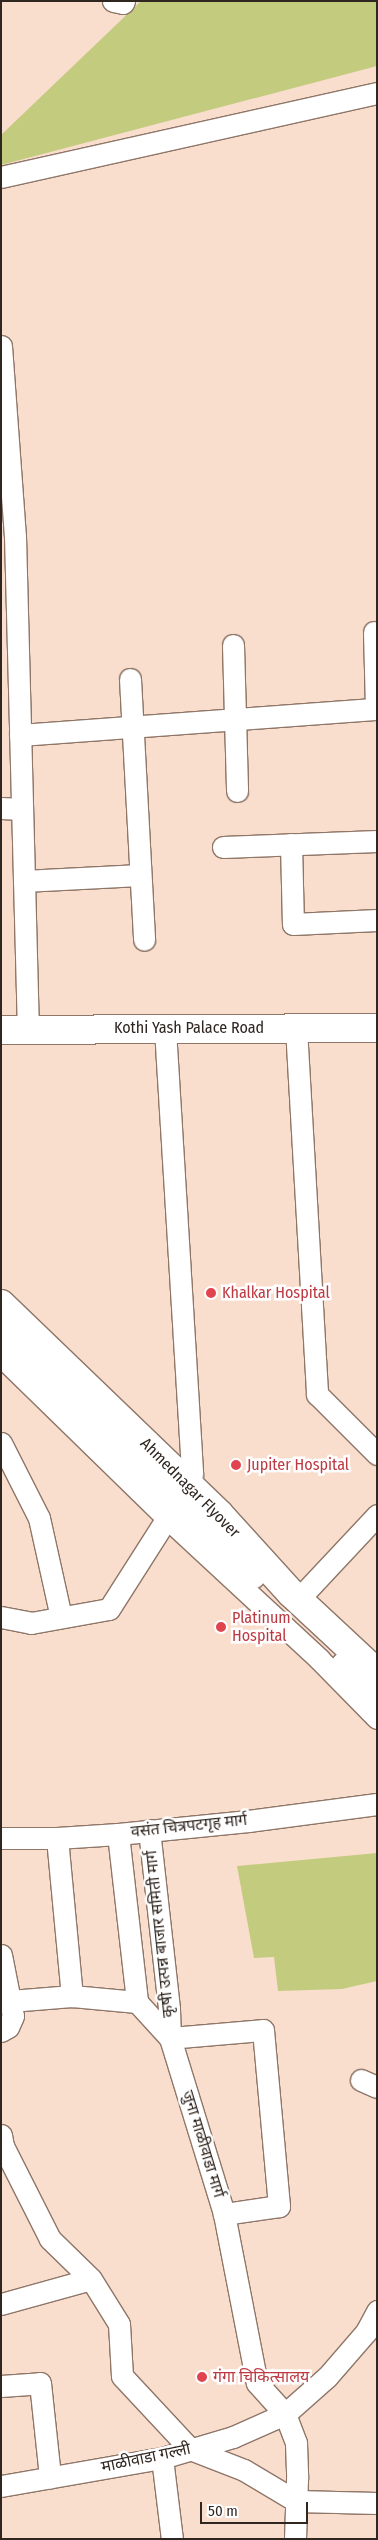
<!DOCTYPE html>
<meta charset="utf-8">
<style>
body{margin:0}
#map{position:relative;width:378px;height:2540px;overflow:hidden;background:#f9dece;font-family:"Fira Sans Condensed","Noto Sans Devanagari",sans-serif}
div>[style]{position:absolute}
.green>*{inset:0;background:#c3cb7f}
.roads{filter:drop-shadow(1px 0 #8e7668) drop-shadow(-1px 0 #8e7668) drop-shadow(0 1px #8e7668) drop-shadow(0 -1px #8e7668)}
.minor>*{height:21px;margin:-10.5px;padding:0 10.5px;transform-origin:10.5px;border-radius:10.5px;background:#fff}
.major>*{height:28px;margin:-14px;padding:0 14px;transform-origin:14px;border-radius:14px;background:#fff}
.highway>*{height:28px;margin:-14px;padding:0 14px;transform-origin:14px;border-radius:14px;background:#fff}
.dots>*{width:14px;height:14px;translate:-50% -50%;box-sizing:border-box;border:2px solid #fff;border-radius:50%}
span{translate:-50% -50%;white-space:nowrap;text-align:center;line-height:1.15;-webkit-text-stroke:5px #fff;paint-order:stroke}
.street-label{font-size:16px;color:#302620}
.health-label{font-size:16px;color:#be3a42}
.left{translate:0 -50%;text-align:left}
.frame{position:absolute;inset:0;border:2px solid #302620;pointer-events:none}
.scale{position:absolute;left:200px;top:2502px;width:108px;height:22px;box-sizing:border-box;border:2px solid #302620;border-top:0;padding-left:6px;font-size:15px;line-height:18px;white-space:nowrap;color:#302620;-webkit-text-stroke:4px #fff;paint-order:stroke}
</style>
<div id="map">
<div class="green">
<div style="clip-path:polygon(141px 1px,377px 1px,377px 66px,1px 165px,1px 135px)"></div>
<div style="clip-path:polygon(377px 1853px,377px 1981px,342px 1989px,278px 1991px,274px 1957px,254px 1958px,237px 1866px)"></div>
</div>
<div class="roads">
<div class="minor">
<div style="left:113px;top:1px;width:10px;rotate:11deg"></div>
<div style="left:123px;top:3px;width:2px;rotate:-63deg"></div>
<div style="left:1px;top:177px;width:385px;rotate:-12.6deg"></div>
<div style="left:1px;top:346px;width:191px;rotate:85.8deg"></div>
<div style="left:15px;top:536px;width:493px;rotate:88.5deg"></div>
<div style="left:374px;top:632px;width:77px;rotate:88.5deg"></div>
<div style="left:233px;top:645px;width:146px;rotate:88.4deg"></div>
<div style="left:130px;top:679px;width:261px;rotate:86.9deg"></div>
<div style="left:20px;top:735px;width:358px;rotate:-4.2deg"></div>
<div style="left:1px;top:808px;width:21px;rotate:3deg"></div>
<div style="left:291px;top:844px;width:80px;rotate:88.6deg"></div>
<div style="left:293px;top:924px;width:84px;rotate:-2.7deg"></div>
<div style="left:223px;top:847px;width:154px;rotate:-2.2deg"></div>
<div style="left:24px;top:881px;width:115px;rotate:-3deg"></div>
<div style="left:296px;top:1028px;width:367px;rotate:86.7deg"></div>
<div style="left:317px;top:1394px;width:85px;rotate:45deg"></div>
<div style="left:165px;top:1029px;width:446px;rotate:86.5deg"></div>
<div style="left:1px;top:1356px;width:232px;rotate:44.3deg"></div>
<div style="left:167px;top:1518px;width:207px;rotate:42.8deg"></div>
<div style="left:319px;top:1659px;width:83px;rotate:45.5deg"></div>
<div style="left:1px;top:1443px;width:84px;rotate:63.1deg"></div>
<div style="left:39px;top:1518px;width:101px;rotate:77.5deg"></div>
<div style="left:306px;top:1591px;width:104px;rotate:-46.9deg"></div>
<div style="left:1px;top:1617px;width:31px;rotate:11deg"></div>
<div style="left:31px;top:1623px;width:79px;rotate:-10.2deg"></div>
<div style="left:109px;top:1609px;width:108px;rotate:-57.5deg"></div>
<div style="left:149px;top:1830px;width:180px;rotate:83.6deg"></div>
<div style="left:169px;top:2009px;width:29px;rotate:88deg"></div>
<div style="left:170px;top:2038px;width:93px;rotate:-4.9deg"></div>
<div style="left:263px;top:2030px;width:177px;rotate:84.8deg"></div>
<div style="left:279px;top:2206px;width:56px;rotate:171.7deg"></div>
<div style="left:118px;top:1834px;width:169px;rotate:83.5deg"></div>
<div style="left:1px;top:1838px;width:56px"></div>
<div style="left:57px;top:1838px;width:61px;rotate:-3.8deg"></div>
<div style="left:118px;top:1834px;width:131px;rotate:-5.7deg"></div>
<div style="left:248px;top:1821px;width:130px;rotate:-7.5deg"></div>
<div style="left:57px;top:1838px;width:159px;rotate:84.6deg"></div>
<div style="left:1px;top:1955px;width:62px;rotate:78.9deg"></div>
<div style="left:13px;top:2016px;width:12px;rotate:114deg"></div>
<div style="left:8px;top:2027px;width:8px;rotate:150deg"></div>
<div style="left:10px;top:2001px;width:62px;rotate:-4.6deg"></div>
<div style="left:72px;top:1996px;width:65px;rotate:5.3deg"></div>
<div style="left:137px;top:2002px;width:49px;rotate:47.5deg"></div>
<div style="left:170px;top:2038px;width:184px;rotate:72.9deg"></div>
<div style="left:224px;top:2214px;width:172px;rotate:79deg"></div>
<div style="left:257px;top:2383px;width:42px;rotate:47.9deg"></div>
<div style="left:285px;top:2414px;width:31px;rotate:69deg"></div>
<div style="left:296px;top:2443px;width:36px;rotate:88deg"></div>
<div style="left:297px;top:2479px;width:60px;rotate:91.9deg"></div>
<div style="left:361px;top:2080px;width:17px;rotate:24deg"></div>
<div style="left:1px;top:2135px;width:11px;rotate:80deg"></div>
<div style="left:3px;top:2146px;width:104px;rotate:63.2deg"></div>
<div style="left:50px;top:2239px;width:57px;rotate:44.3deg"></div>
<div style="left:91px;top:2279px;width:53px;rotate:58.1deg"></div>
<div style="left:119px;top:2324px;width:52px;rotate:86.7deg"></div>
<div style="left:122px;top:2376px;width:100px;rotate:47deg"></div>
<div style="left:190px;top:2449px;width:58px;rotate:21.3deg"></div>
<div style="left:244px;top:2470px;width:61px;rotate:30.8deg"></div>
<div style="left:296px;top:2501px;width:81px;rotate:1.4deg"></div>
<div style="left:1px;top:2304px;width:93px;rotate:-15.5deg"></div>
<div style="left:1px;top:2386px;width:39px;rotate:-4deg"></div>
<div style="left:40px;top:2383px;width:95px;rotate:83.9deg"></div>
<div style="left:162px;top:2458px;width:82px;rotate:83deg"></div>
<div style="left:1px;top:2486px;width:163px;rotate:-9.9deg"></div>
<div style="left:162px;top:2458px;width:74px;rotate:-16.5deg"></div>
<div style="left:233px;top:2437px;width:57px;rotate:-23.9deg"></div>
<div style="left:285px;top:2414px;width:56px;rotate:-41.4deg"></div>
<div style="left:327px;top:2377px;width:60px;rotate:-49.1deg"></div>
<div style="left:366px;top:2332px;width:24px;rotate:-62deg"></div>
</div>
<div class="major">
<div style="left:1px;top:1030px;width:376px;rotate:-0.3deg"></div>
</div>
<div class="highway">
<div style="left:1px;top:1304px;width:303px;rotate:43.9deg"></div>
<div style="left:219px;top:1514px;width:107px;rotate:47.7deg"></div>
<div style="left:291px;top:1593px;width:117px;rotate:42.9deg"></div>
<div style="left:1px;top:1336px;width:205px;rotate:44.2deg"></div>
<div style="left:148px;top:1479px;width:45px;rotate:39.6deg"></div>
<div style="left:183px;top:1508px;width:96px;rotate:44.2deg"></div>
<div style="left:345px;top:1666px;width:44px;rotate:43.2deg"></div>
</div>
</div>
<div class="dots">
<div style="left:211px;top:1293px;background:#e0444e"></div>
<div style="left:236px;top:1465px;background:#e0444e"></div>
<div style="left:221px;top:1627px;background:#e0444e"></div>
<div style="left:202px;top:2377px;background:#e0444e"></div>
</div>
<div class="street-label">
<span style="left:189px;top:1028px">Kothi Yash Palace Road</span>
<span style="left:190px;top:1488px;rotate:45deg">Ahmednagar Flyover</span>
<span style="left:189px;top:1826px;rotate:-6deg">वसंत चित्रपटगृह मार्ग</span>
<span style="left:160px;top:1934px;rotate:-96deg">कृषी उत्पन्न बाजार समिती मार्ग</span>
<span style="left:203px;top:2144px;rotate:73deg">जुना माळीवाडा मार्ग</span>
<span style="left:146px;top:2458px;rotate:-12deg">माळीवाडा गल्ली</span>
</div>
<div class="health-label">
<span class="left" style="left:222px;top:1293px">Khalkar Hospital</span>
<span class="left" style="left:247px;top:1465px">Jupiter Hospital</span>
<span class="left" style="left:232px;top:1627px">Platinum<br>Hospital</span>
<span class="left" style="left:213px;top:2377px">गंगा चिकित्सालय</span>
</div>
<div class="frame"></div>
<div class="scale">50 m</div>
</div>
